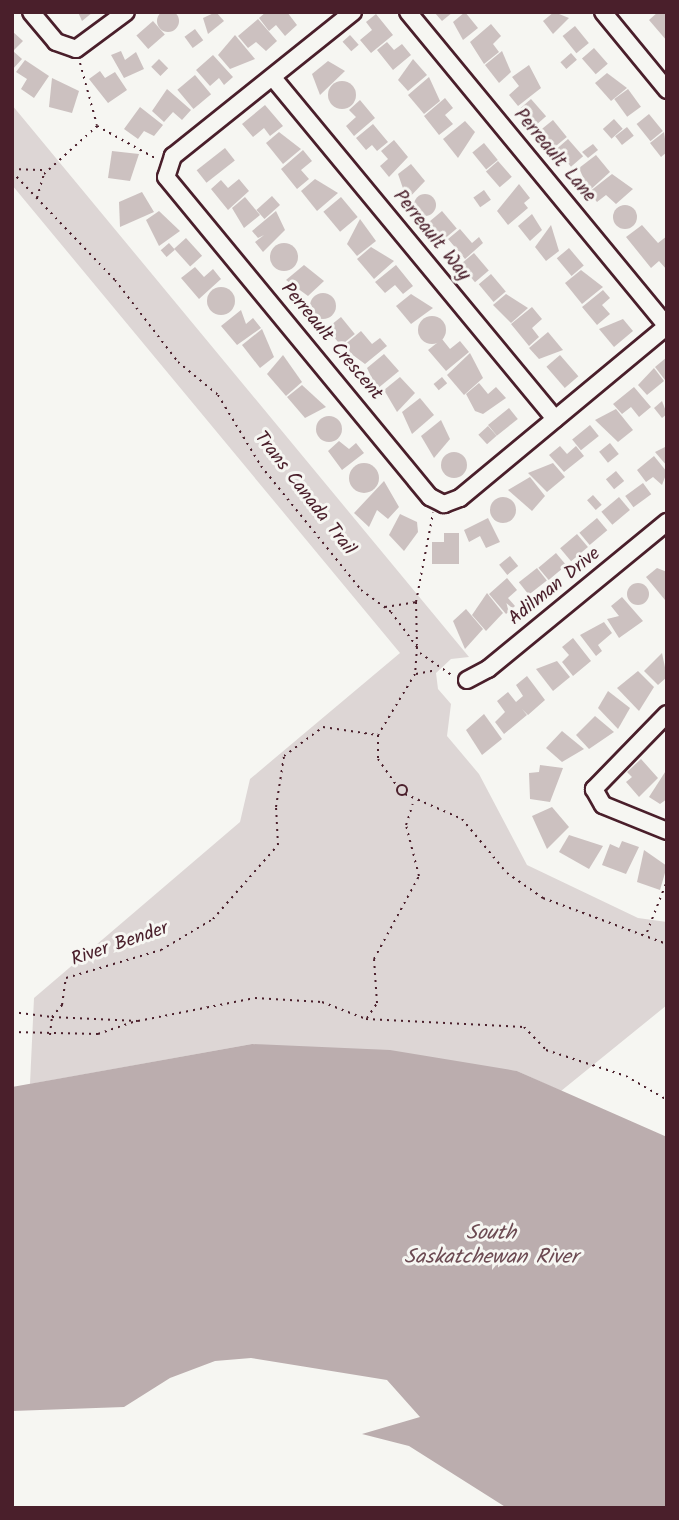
<!DOCTYPE html>
<style>
body{margin:0}
#map{position:relative;width:679px;height:1520px;overflow:hidden;background:#f6f6f2;font-family:Kalam,sans-serif}
div>[style]{position:absolute}
.green>*{inset:0;background:#ddd6d5}
.water>*{inset:0;background:#bbadae}
.building>*{inset:0;background:#ccc1c0;transform-origin:0 0}
.round{border-radius:50%}
.path>*{height:2px;margin-top:-1px;transform-origin:0;background:repeating-linear-gradient(90deg,#4a1f2b 0 2px,transparent 0 7px)}
.path>.ring{margin:-1px;padding:0;box-sizing:content-box;background:none;border:2px solid #4a1f2b;border-radius:50%}
.roads{filter:drop-shadow(2px 0 #4a1f2b) drop-shadow(-2px 0 #4a1f2b) drop-shadow(0 2px #4a1f2b) drop-shadow(0 -2px #4a1f2b)}
.minor>*{height:16px;margin:-8px;padding:0 8px;transform-origin:8px;border-radius:8px;background:#f6f6f2}
span{translate:-50% -50%;white-space:nowrap;text-align:center;line-height:1.15;-webkit-text-stroke:6px #f6f6f2;paint-order:stroke}
.street-label{font-size:19px;color:#4a1f2b}
.water-label{font-size:21px;color:#6c4a52;font-style:italic}
.frame{position:absolute;inset:0;border:14px solid #4a1f2b;pointer-events:none}
</style>
<div id="map">
<div class="green">
<div style="clip-path:polygon(12px 105px,469px 657px,451px 659px,436px 673px,438px 689px,451px 704px,447px 736px,479px 774px,527px 865px,638px 918px,667px 922px,667px 1005px,561px 1091px,517px 1071px,252px 1044px,30px 1084px,34px 998px,240px 822px,250px 779px,400px 653px,12px 185px)"></div>
</div>
<div class="water">
<div style="clip-path:polygon(252px 1044px,390px 1050px,517px 1071px,667px 1137px,667px 1508px,507px 1508px,409px 1446px,362px 1434px,420px 1417px,387px 1380px,251px 1358px,215px 1361px,170px 1378px,124px 1407px,12px 1411px,12px 1087px)"></div>
</div>
<div class="building">
<div class="round" style="left:157px;top:10px;width:22px;height:22px"></div>
<div style="clip-path:polygon(78px 12px,93px 12px,82px 21px)"></div>
<div style="clip-path:polygon(216px 12px,224px 21px,208px 34px,203px 18px)"></div>
<div style="clip-path:polygon(266px 12px,287px 12px,297px 25px,285px 36px,276px 25px,269px 31px,259px 18px)"></div>
<div style="clip-path:polygon(434px 12px,453px 12px,442px 21px)"></div>
<div style="clip-path:polygon(465px 12px,478px 28px,463px 40px,453px 22px)"></div>
<div style="clip-path:polygon(554px 12px,569px 18px,553px 34px,543px 21px)"></div>
<div style="clip-path:polygon(658px 12px,667px 12px,667px 41px,649px 20px)"></div>
<div style="clip-path:polygon(376px 14px,393px 35px,371px 53px,360px 40px,372px 30px,366px 22px)"></div>
<div style="clip-path:polygon(258px 19px,277px 41px,266px 51px,256px 42px,248px 48px,238px 36px)"></div>
<div style="left:153px;top:21px;width:18px;height:22px;rotate:49deg"></div>
<div style="clip-path:polygon(491px 24px,501px 36px,493px 44px,499px 52px,484px 64px,470px 42px)"></div>
<div style="left:575px;top:26px;width:22px;height:16px;rotate:51deg"></div>
<div style="left:195px;top:29px;width:14px;height:13px;rotate:54deg"></div>
<div style="clip-path:polygon(12px 31px,23px 41px,13px 51px,22px 59px,12px 70px)"></div>
<div style="clip-path:polygon(235px 35px,255px 59px,230px 69px,218px 55px)"></div>
<div style="left:350px;top:35px;width:13px;height:10px;rotate:48deg"></div>
<div style="clip-path:polygon(387px 42px,394px 50px,402px 44px,411px 55px,393px 70px,377px 50px)"></div>
<div style="left:594px;top:48px;width:21px;height:16px;rotate:49deg"></div>
<div style="clip-path:polygon(121px 51px,125px 60px,136px 52px,144px 69px,124px 78px,111px 55px)"></div>
<div style="clip-path:polygon(502px 51px,511px 72px,499px 83px,485px 65px)"></div>
<div style="left:571px;top:53px;width:9px;height:14px;rotate:49deg"></div>
<div style="clip-path:polygon(213px 55px,233px 77px,224px 85px,219px 78px,210px 86px,196px 70px)"></div>
<div style="left:159px;top:59px;width:13px;height:11px;rotate:45deg"></div>
<div style="clip-path:polygon(413px 59px,427px 75px,408px 91px,398px 80px)"></div>
<div style="clip-path:polygon(25px 60px,49px 76px,34px 98px,21px 89px,27px 79px,16px 72px)"></div>
<div style="clip-path:polygon(328px 61px,345px 71px,320px 95px,312px 74px)"></div>
<div style="clip-path:polygon(529px 65px,541px 88px,518px 106px,509px 95px,519px 86px,512px 77px)"></div>
<div style="clip-path:polygon(100px 71px,105px 78px,115px 72px,127px 90px,108px 103px,89px 79px)"></div>
<div style="clip-path:polygon(607px 73px,627px 88px,611px 101px,595px 83px)"></div>
<div style="left:195px;top:75px;width:25px;height:23px;rotate:50deg"></div>
<div style="clip-path:polygon(429px 77px,440px 101px,424px 114px,408px 95px)"></div>
<div style="clip-path:polygon(52px 78px,79px 91px,72px 113px,49px 107px)"></div>
<div class="round" style="left:328px;top:81px;width:28px;height:28px"></div>
<div style="clip-path:polygon(167px 89px,191px 110px,182px 120px,173px 112px,164px 122px,152px 111px)"></div>
<div style="left:628px;top:89px;width:22px;height:17px;rotate:54deg"></div>
<div style="clip-path:polygon(445px 98px,453px 108px,445px 115px,453px 124px,439px 135px,424px 116px)"></div>
<div style="left:531px;top:99px;width:23px;height:14px;rotate:49deg"></div>
<div style="clip-path:polygon(360px 100px,375px 118px,354px 136px,346px 126px,356px 117px,349px 110px)"></div>
<div style="clip-path:polygon(265px 105px,283px 126px,270px 136px,264px 128px,253px 137px,242px 124px)"></div>
<div style="clip-path:polygon(140px 107px,163px 125px,154px 136px,144px 131px,138px 139px,124px 129px)"></div>
<div style="left:649px;top:114px;width:22px;height:16px;rotate:51deg"></div>
<div style="left:614px;top:119px;width:13px;height:15px;rotate:48deg"></div>
<div style="left:553px;top:120px;width:22px;height:18px;rotate:51deg"></div>
<div style="clip-path:polygon(465px 121px,475px 132px,458px 158px,443px 139px)"></div>
<div style="clip-path:polygon(373px 124px,388px 142px,377px 151px,372px 145px,366px 150px,356px 138px)"></div>
<div style="left:627px;top:127px;width:11px;height:15px;rotate:52deg"></div>
<div style="clip-path:polygon(279px 132px,301px 149px,283px 164px,266px 143px)"></div>
<div style="clip-path:polygon(664px 132px,667px 152px,661px 157px,650px 143px)"></div>
<div style="left:568px;top:139px;width:23px;height:16px;rotate:49deg"></div>
<div style="clip-path:polygon(394px 140px,408px 157px,389px 177px,380px 166px,388px 159px,381px 151px)"></div>
<div style="left:484px;top:143px;width:22px;height:15px;rotate:51deg"></div>
<div style="clip-path:polygon(593px 144px,598px 150px,588px 158px,582px 152px)"></div>
<div style="left:225px;top:148px;width:16px;height:36px;rotate:52deg"></div>
<div style="clip-path:polygon(303px 150px,312px 161px,301px 170px,309px 179px,297px 189px,281px 169px)"></div>
<div style="clip-path:polygon(112px 151px,139px 154px,130px 181px,108px 178px)"></div>
<div style="clip-path:polygon(596px 155px,610px 172px,589px 191px,579px 168px)"></div>
<div style="left:498px;top:161px;width:21px;height:16px;rotate:49deg"></div>
<div style="clip-path:polygon(411px 164px,425px 181px,407px 200px,398px 174px)"></div>
<div style="clip-path:polygon(612px 174px,633px 189px,616px 204px,606px 195px,597px 202px,589px 192px)"></div>
<div style="clip-path:polygon(239px 179px,249px 191px,228px 210px,211px 189px,221px 180px,228px 188px)"></div>
<div style="clip-path:polygon(315px 179px,338px 193px,317px 211px,301px 191px)"></div>
<div style="clip-path:polygon(519px 184px,530px 198px,524px 203px,528px 208px,508px 225px,497px 211px)"></div>
<div style="left:484px;top:190px;width:12px;height:13px;rotate:55deg"></div>
<div style="clip-path:polygon(142px 192px,154px 212px,120px 227px,119px 202px)"></div>
<div class="round" style="left:414px;top:194px;width:22px;height:22px"></div>
<div style="left:272px;top:196px;width:12px;height:21px;rotate:48deg"></div>
<div style="clip-path:polygon(245px 197px,260px 215px,244px 228px,232px 208px)"></div>
<div style="left:341px;top:197px;width:26px;height:23px;rotate:50deg"></div>
<div class="round" style="left:613px;top:205px;width:24px;height:24px"></div>
<div style="clip-path:polygon(159px 211px,180px 231px,159px 246px,146px 220px)"></div>
<div style="clip-path:polygon(276px 211px,285px 230px,263px 252px,255px 242px,264px 235px,258px 238px,252px 231px)"></div>
<div style="left:442px;top:211px;width:23px;height:17px;rotate:50deg"></div>
<div style="clip-path:polygon(532px 214px,542px 230px,530px 241px,518px 226px)"></div>
<div style="clip-path:polygon(360px 219px,376px 241px,357px 256px,347px 244px)"></div>
<div style="clip-path:polygon(551px 225px,559px 251px,546px 261px,535px 247px)"></div>
<div style="clip-path:polygon(642px 225px,658px 243px,667px 236px,667px 270px,659px 261px,651px 268px,626px 237px)"></div>
<div style="clip-path:polygon(460px 229px,472px 243px,479px 237px,483px 243px,465px 259px,448px 239px)"></div>
<div style="left:186px;top:238px;width:24px;height:16px;rotate:48deg"></div>
<div style="left:169px;top:243px;width:9px;height:11px;rotate:49deg"></div>
<div class="round" style="left:270px;top:243px;width:28px;height:28px"></div>
<div style="clip-path:polygon(371px 247px,394px 261px,374px 279px,357px 259px)"></div>
<div style="left:569px;top:248px;width:23px;height:16px;rotate:50deg"></div>
<div style="left:474px;top:253px;width:23px;height:18px;rotate:50deg"></div>
<div style="clip-path:polygon(304px 265px,324px 281px,308px 296px,286px 280px)"></div>
<div style="clip-path:polygon(396px 265px,413px 286px,403px 294px,395px 285px,385px 293px,375px 282px)"></div>
<div style="clip-path:polygon(195px 267px,204px 277px,213px 269px,221px 279px,199px 299px,181px 278px)"></div>
<div style="clip-path:polygon(581px 270px,603px 287px,582px 304px,565px 283px)"></div>
<div style="left:491px;top:274px;width:23px;height:16px;rotate:50deg"></div>
<div class="round" style="left:207px;top:287px;width:28px;height:28px"></div>
<div style="clip-path:polygon(603px 290px,610px 298px,602px 305px,610px 314px,597px 325px,582px 307px)"></div>
<div class="round" style="left:310px;top:293px;width:26px;height:26px"></div>
<div style="clip-path:polygon(411px 294px,433px 308px,411px 324px,396px 306px)"></div>
<div style="clip-path:polygon(506px 294px,528px 308px,511px 323px,493px 305px)"></div>
<div style="clip-path:polygon(532px 307px,542px 319px,532px 328px,539px 337px,529px 346px,511px 324px)"></div>
<div style="clip-path:polygon(241px 310px,246px 324px,253px 318px,261px 328px,237px 345px,221px 326px)"></div>
<div class="round" style="left:418px;top:316px;width:28px;height:28px"></div>
<div style="left:341px;top:317px;width:22px;height:18px;rotate:51deg"></div>
<div style="clip-path:polygon(623px 319px,633px 331px,614px 347px,599px 329px)"></div>
<div style="clip-path:polygon(262px 329px,274px 357px,260px 368px,242px 345px)"></div>
<div style="clip-path:polygon(361px 331px,372px 344px,380px 338px,387px 346px,365px 364px,342px 347px)"></div>
<div style="clip-path:polygon(548px 332px,563px 350px,539px 359px,529px 348px)"></div>
<div style="clip-path:polygon(442px 339px,450px 349px,460px 341px,469px 352px,446px 371px,428px 350px)"></div>
<div style="clip-path:polygon(470px 353px,483px 378px,464px 395px,447px 375px)"></div>
<div style="clip-path:polygon(384px 354px,399px 371px,377px 389px,367px 368px)"></div>
<div style="clip-path:polygon(283px 355px,302px 382px,286px 396px,267px 374px)"></div>
<div style="left:560px;top:355px;width:28px;height:18px;rotate:49deg"></div>
<div style="clip-path:polygon(667px 357px,667px 378px,665px 380px,655px 367px)"></div>
<div style="clip-path:polygon(654px 368px,664px 381px,647px 395px,638px 385px)"></div>
<div style="clip-path:polygon(400px 377px,415px 393px,397px 412px,384px 390px)"></div>
<div style="left:442px;top:377px;width:8px;height:11px;rotate:50deg"></div>
<div style="clip-path:polygon(479px 383px,488px 394px,496px 387px,506px 398px,483px 414px,475px 411px,466px 394px)"></div>
<div style="clip-path:polygon(302px 385px,326px 407px,305px 418px,287px 397px)"></div>
<div style="clip-path:polygon(634px 387px,651px 407px,639px 417px,631px 407px,622px 414px,613px 404px)"></div>
<div style="clip-path:polygon(420px 398px,434px 415px,412px 434px,402px 412px)"></div>
<div style="clip-path:polygon(662px 401px,667px 414px,662px 418px,654px 408px)"></div>
<div style="left:509px;top:408px;width:14px;height:27px;rotate:51deg"></div>
<div style="clip-path:polygon(616px 409px,633px 430px,618px 442px,595px 420px)"></div>
<div class="round" style="left:316px;top:416px;width:26px;height:26px"></div>
<div style="clip-path:polygon(441px 420px,450px 439px,434px 458px,421px 436px)"></div>
<div style="left:590px;top:425px;width:14px;height:23px;rotate:51deg"></div>
<div style="left:488px;top:426px;width:13px;height:13px;rotate:48deg"></div>
<div style="clip-path:polygon(339px 441px,349px 449px,356px 443px,364px 453px,342px 470px,328px 451px)"></div>
<div style="left:610px;top:443px;width:14px;height:14px;rotate:51deg"></div>
<div style="clip-path:polygon(560px 446px,567px 454px,576px 446px,584px 456px,564px 472px,549px 455px)"></div>
<div style="clip-path:polygon(667px 446px,667px 466px,655px 452px)"></div>
<div class="round" style="left:441px;top:452px;width:26px;height:26px"></div>
<div style="clip-path:polygon(654px 456px,667px 472px,662px 485px,653px 477px,646px 482px,637px 470px)"></div>
<div class="round" style="left:349px;top:463px;width:30px;height:30px"></div>
<div style="clip-path:polygon(553px 463px,565px 477px,547px 492px,528px 473px)"></div>
<div style="left:616px;top:471px;width:13px;height:13px;rotate:51deg"></div>
<div style="clip-path:polygon(530px 477px,545px 496px,532px 511px,508px 490px)"></div>
<div style="clip-path:polygon(384px 481px,399px 507px,388px 519px,377px 510px,369px 527px,354px 513px)"></div>
<div style="left:643px;top:483px;width:14px;height:22px;rotate:54deg"></div>
<div style="left:593px;top:495px;width:13px;height:8px;rotate:48deg"></div>
<div class="round" style="left:490px;top:497px;width:26px;height:26px"></div>
<div style="left:619px;top:497px;width:17px;height:23px;rotate:50deg"></div>
<div style="clip-path:polygon(400px 514px,417px 522px,418px 532px,404px 551px,389px 535px)"></div>
<div style="clip-path:polygon(488px 518px,500px 542px,486px 548px,480px 536px,469px 542px,464px 530px)"></div>
<div style="left:597px;top:518px;width:16px;height:23px;rotate:50deg"></div>
<div style="clip-path:polygon(444px 533px,459px 533px,459px 564px,432px 564px,432px 542px,444px 542px)"></div>
<div style="left:577px;top:534px;width:17px;height:22px;rotate:50deg"></div>
<div style="left:556px;top:553px;width:16px;height:23px;rotate:50deg"></div>
<div style="left:510px;top:556px;width:13px;height:14px;rotate:51deg"></div>
<div style="left:537px;top:568px;width:16px;height:23px;rotate:52deg"></div>
<div style="clip-path:polygon(657px 568px,667px 572px,665px 600px,646px 577px)"></div>
<div style="clip-path:polygon(507px 578px,517px 590px,508px 598px,515px 606px,506px 614px,489px 594px)"></div>
<div class="round" style="left:627px;top:583px;width:22px;height:22px"></div>
<div style="clip-path:polygon(487px 593px,503px 613px,486px 631px,472px 615px)"></div>
<div style="clip-path:polygon(622px 597px,643px 621px,619px 638px,607px 619px,619px 616px,611px 606px)"></div>
<div style="clip-path:polygon(466px 609px,483px 629px,465px 649px,453px 621px)"></div>
<div style="clip-path:polygon(604px 622px,612px 633px,598px 645px,602px 651px,596px 656px,580px 635px)"></div>
<div style="clip-path:polygon(573px 638px,591px 661px,573px 676px,562px 662px,569px 655px,562px 647px)"></div>
<div style="clip-path:polygon(662px 653px,667px 677px,658px 685px,644px 671px)"></div>
<div style="clip-path:polygon(557px 661px,570px 677px,553px 691px,536px 669px)"></div>
<div style="clip-path:polygon(638px 671px,654px 687px,639px 711px,617px 688px)"></div>
<div style="clip-path:polygon(527px 676px,545px 700px,528px 715px,522px 709px,527px 715px,504px 734px,495px 722px,505px 712px,497px 701px,508px 692px,516px 702px,523px 696px,516px 685px)"></div>
<div style="clip-path:polygon(608px 691px,630px 708px,618px 729px,598px 708px)"></div>
<div style="clip-path:polygon(484px 714px,502px 739px,482px 755px,466px 730px)"></div>
<div style="clip-path:polygon(595px 716px,614px 732px,589px 749px,576px 735px)"></div>
<div style="clip-path:polygon(562px 731px,584px 749px,562px 762px,546px 748px)"></div>
<div style="clip-path:polygon(641px 759px,658px 778px,639px 797px,626px 782px,632px 777px,627px 772px)"></div>
<div style="clip-path:polygon(540px 765px,563px 768px,550px 802px,530px 799px,529px 773px,539px 772px)"></div>
<div style="clip-path:polygon(667px 769px,667px 799px,660px 804px,649px 797px)"></div>
<div style="clip-path:polygon(552px 807px,569px 827px,547px 849px,532px 816px)"></div>
<div style="clip-path:polygon(569px 835px,603px 846px,589px 869px,559px 852px)"></div>
<div style="clip-path:polygon(622px 841px,639px 847px,626px 874px,602px 865px,610px 844px,619px 848px)"></div>
<div style="clip-path:polygon(644px 850px,667px 866px,660px 890px,637px 882px)"></div>
</div>
<div class="path">
<div style="left:80px;top:63px;width:64px;rotate:74.7deg"></div>
<div style="left:12px;top:169px;width:35px;rotate:2deg"></div>
<div style="left:12px;top:172px;width:149px;rotate:46.4deg"></div>
<div style="left:115px;top:280px;width:103px;rotate:52.5deg"></div>
<div style="left:178px;top:362px;width:52px;rotate:39.5deg"></div>
<div style="left:218px;top:395px;width:83px;rotate:58.8deg"></div>
<div style="left:261px;top:466px;width:159px;rotate:51.1deg"></div>
<div style="left:361px;top:590px;width:37px;rotate:36deg"></div>
<div style="left:391px;top:612px;width:44px;rotate:53.4deg"></div>
<div style="left:417px;top:647px;width:27px;rotate:94deg"></div>
<div style="left:415px;top:674px;width:71px;rotate:121.2deg"></div>
<div style="left:378px;top:735px;width:24px;rotate:90deg"></div>
<div style="left:378px;top:759px;width:35px;rotate:55deg"></div>
<div style="left:37px;top:198px;width:25px;rotate:-74deg"></div>
<div style="left:44px;top:174px;width:72px;rotate:-42.2deg"></div>
<div style="left:97px;top:126px;width:68px;rotate:28.8deg"></div>
<div style="left:416px;top:602px;width:91px;rotate:-79.2deg"></div>
<div style="left:385px;top:607px;width:31px;rotate:-9deg"></div>
<div style="left:416px;top:602px;width:43px;rotate:88.7deg"></div>
<div style="left:420px;top:653px;width:39px;rotate:35deg"></div>
<div style="left:416px;top:674px;width:21px;rotate:-11deg"></div>
<div class="ring" style="left:397px;top:785px;width:8px;height:8px"></div>
<div style="left:405px;top:794px;width:62px;rotate:23.7deg"></div>
<div style="left:462px;top:819px;width:70px;rotate:50.2deg"></div>
<div style="left:507px;top:873px;width:44px;rotate:34.8deg"></div>
<div style="left:543px;top:898px;width:132px;rotate:20.4deg"></div>
<div style="left:647px;top:932px;width:55px;rotate:-68.6deg"></div>
<div style="left:12px;top:1012px;width:40px;rotate:7.1deg"></div>
<div style="left:52px;top:1017px;width:16px;rotate:-50deg"></div>
<div style="left:62px;top:1005px;width:27px;rotate:-82deg"></div>
<div style="left:66px;top:978px;width:99px;rotate:-16.4deg"></div>
<div style="left:161px;top:950px;width:61px;rotate:-30.8deg"></div>
<div style="left:213px;top:919px;width:98px;rotate:-48.7deg"></div>
<div style="left:278px;top:845px;width:38px;rotate:-93deg"></div>
<div style="left:276px;top:807px;width:52px;rotate:-81.1deg"></div>
<div style="left:284px;top:756px;width:49px;rotate:-36.6deg"></div>
<div style="left:323px;top:727px;width:55px;rotate:8.4deg"></div>
<div style="left:367px;top:1018px;width:18px;rotate:-56deg"></div>
<div style="left:377px;top:1003px;width:44px;rotate:-93.9deg"></div>
<div style="left:374px;top:959px;width:94px;rotate:-61.5deg"></div>
<div style="left:419px;top:876px;width:53px;rotate:-104.3deg"></div>
<div style="left:406px;top:825px;width:22px;rotate:-72deg"></div>
<div style="left:12px;top:1032px;width:86px;rotate:1.3deg"></div>
<div style="left:98px;top:1034px;width:37px;rotate:-19deg"></div>
<div style="left:50px;top:1035px;width:18px;rotate:-84deg"></div>
<div style="left:52px;top:1017px;width:86px;rotate:2.7deg"></div>
<div style="left:138px;top:1021px;width:119px;rotate:-11.1deg"></div>
<div style="left:255px;top:998px;width:67px;rotate:3.4deg"></div>
<div style="left:322px;top:1002px;width:47px;rotate:21.1deg"></div>
<div style="left:366px;top:1019px;width:158px;rotate:2.9deg"></div>
<div style="left:524px;top:1027px;width:32px;rotate:46deg"></div>
<div style="left:546px;top:1050px;width:84px;rotate:18deg"></div>
<div style="left:626px;top:1076px;width:48px;rotate:30.3deg"></div>
</div>
<div class="roads">
<div class="minor">
<div style="left:31px;top:12px;width:39px;rotate:50deg"></div>
<div style="left:56px;top:42px;width:21px;rotate:19deg"></div>
<div style="left:76px;top:49px;width:62px;rotate:-36.5deg"></div>
<div style="left:353px;top:12px;width:231px;rotate:141.3deg"></div>
<div style="left:173px;top:156px;width:22px;rotate:108deg"></div>
<div style="left:166px;top:177px;width:415px;rotate:50.5deg"></div>
<div style="left:430px;top:497px;width:16px;rotate:27deg"></div>
<div style="left:444px;top:504px;width:17px;rotate:-21deg"></div>
<div style="left:460px;top:498px;width:269px;rotate:-39.7deg"></div>
<div style="left:408px;top:12px;width:407px;rotate:50.5deg"></div>
<div style="left:603px;top:12px;width:101px;rotate:50.6deg"></div>
<div style="left:274px;top:79px;width:441px;rotate:50.4deg"></div>
<div style="left:467px;top:680px;width:24px;rotate:-28deg"></div>
<div style="left:488px;top:669px;width:232px;rotate:-39.4deg"></div>
<div style="left:667px;top:714px;width:105px;rotate:134.2deg"></div>
<div style="left:594px;top:789px;width:18px;rotate:61deg"></div>
<div style="left:603px;top:805px;width:69px;rotate:22.1deg"></div>
</div>
</div>
<div class="street-label">
<span style="left:554px;top:156px;rotate:50deg">Perreault Lane</span>
<span style="left:431px;top:236px;rotate:51deg">Perreault Way</span>
<span style="left:331px;top:342px;rotate:50deg">Perreault Crescent</span>
<span style="left:304px;top:494px;rotate:52deg">Trans Canada Trail</span>
<span style="left:555px;top:587px;rotate:-39deg">Adilman Drive</span>
<span style="left:120px;top:945px;rotate:-19deg">River Bender</span>
</div>
<div class="water-label">
<span style="left:491px;top:1246px">South<br>Saskatchewan River</span>
</div>
<div class="frame"></div>
</div>
